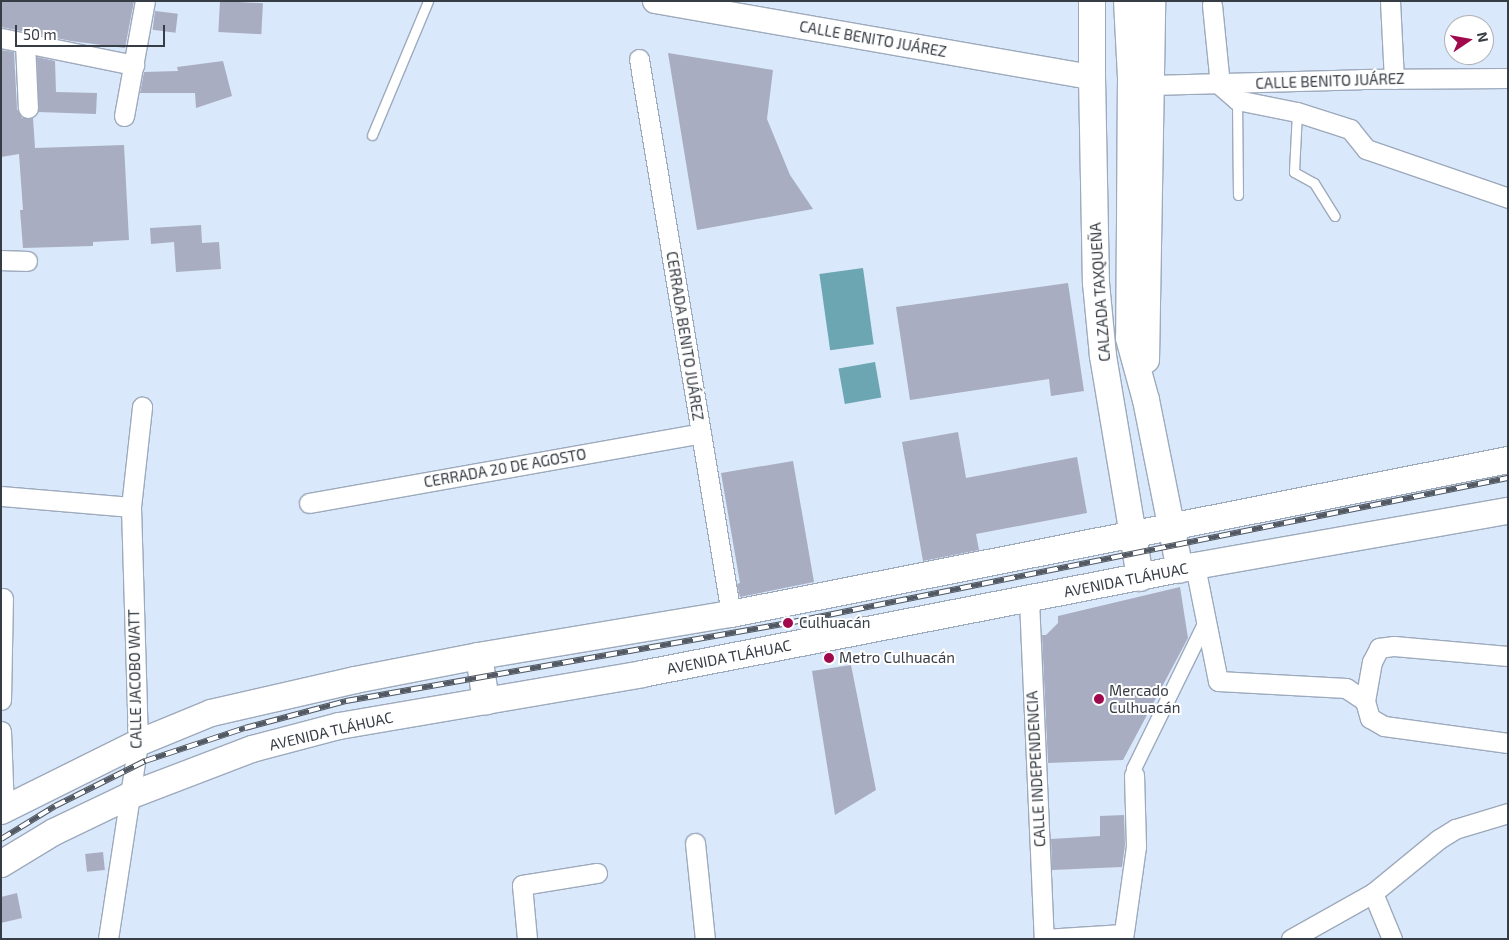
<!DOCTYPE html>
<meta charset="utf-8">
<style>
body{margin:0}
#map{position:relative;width:1509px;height:940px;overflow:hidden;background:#d9e8fa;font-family:"Exo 2",sans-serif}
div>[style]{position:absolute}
.water>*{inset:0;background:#6ba6b2;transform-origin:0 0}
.building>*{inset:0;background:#a9adc2;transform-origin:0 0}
.roads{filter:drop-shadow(1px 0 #9daabc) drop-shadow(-1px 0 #9daabc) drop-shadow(0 1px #9daabc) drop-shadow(0 -1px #9daabc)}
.service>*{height:9px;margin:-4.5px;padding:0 4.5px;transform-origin:4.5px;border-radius:4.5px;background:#fff}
.pedestrian>*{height:14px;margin:-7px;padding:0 7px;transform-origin:7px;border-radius:7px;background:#fff}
.minor>*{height:19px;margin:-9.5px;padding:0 9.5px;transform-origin:9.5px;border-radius:9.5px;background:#fff}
.tertiary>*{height:24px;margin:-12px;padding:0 12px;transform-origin:12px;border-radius:12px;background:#fff}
.secondary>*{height:26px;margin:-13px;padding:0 13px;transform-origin:13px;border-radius:13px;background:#fff}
.rail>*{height:5.5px;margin-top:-2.75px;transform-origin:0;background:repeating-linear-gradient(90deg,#fff 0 11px,#525962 0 22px);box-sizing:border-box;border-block:1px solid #525962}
.dots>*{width:14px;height:14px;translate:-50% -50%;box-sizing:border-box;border:2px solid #fff;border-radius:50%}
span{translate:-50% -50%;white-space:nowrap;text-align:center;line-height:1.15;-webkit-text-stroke:4px #fff;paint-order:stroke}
.street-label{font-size:15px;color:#373d44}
.poi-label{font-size:15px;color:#373d44}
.left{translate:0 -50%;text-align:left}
.frame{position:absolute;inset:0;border:2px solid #373d44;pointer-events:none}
.north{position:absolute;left:1444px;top:15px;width:50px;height:50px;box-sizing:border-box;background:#fff;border:1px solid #afb1b4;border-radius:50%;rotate:78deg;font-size:14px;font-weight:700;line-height:20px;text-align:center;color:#373d44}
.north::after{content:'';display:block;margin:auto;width:18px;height:22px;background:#a0094c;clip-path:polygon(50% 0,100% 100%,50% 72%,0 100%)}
.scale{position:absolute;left:15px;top:25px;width:150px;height:22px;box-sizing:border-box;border:2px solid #373d44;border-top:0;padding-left:6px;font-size:15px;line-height:18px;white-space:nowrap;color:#373d44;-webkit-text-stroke:4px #fff;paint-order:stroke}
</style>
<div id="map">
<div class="water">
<div style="left:863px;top:268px;width:77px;height:44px;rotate:82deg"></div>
<div style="left:875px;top:362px;width:36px;height:37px;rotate:80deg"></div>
</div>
<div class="building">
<div style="clip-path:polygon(1px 1px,134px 1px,125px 48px,71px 41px,1px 27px)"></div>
<div style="left:220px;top:1px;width:43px;height:31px;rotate:3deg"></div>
<div style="left:155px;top:11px;width:23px;height:19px;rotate:7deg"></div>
<div style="clip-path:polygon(1px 50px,14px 52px,17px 109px,22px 118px,33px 118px,35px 148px,124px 145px,129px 240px,93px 242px,93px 246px,23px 248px,20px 210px,23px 210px,19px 154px,1px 157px)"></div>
<div style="clip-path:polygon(668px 53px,773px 70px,767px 119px,790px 175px,813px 209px,697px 230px)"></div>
<div style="clip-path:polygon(37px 57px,55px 61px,56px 92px,97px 93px,96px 114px,38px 112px)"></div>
<div style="clip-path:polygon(223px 61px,232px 96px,196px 108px,195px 93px,140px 93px,144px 72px,178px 71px,177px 67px)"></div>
<div style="clip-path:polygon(201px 225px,202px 243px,219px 242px,221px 269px,176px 272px,174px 242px,151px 244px,150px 228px)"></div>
<div style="clip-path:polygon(1068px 283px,1084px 391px,1051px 396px,1049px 379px,910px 400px,896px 307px)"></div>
<div style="clip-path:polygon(958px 432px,966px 478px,1077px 457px,1087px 513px,976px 534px,979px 550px,923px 561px,902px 442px)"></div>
<div style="clip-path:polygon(793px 461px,814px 582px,740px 597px,737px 584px,740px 583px,721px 473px)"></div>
<div style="clip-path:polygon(1180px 587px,1188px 638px,1123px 760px,1048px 763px,1042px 635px,1046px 635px,1058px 623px,1058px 616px)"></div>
<div style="clip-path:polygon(851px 665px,876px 790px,835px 815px,812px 671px)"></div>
<div style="clip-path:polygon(1124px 815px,1125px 845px,1122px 867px,1052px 870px,1051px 839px,1100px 836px,1100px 816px)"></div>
<div style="left:103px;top:852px;width:18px;height:18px;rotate:84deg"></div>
<div style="clip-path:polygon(17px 893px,22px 918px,1px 923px,1px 897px)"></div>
</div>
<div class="roads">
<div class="service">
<div style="left:1237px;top:100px;width:95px;rotate:89.4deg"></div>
<div style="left:1297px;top:112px;width:60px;rotate:92.9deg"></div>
<div style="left:1294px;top:172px;width:23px;rotate:29deg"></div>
<div style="left:1314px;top:183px;width:39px;rotate:58deg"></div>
<div style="left:372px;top:135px;width:145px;rotate:-67.3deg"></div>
</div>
<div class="pedestrian">
<div style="left:1134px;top:775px;width:6px;rotate:-90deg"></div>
<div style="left:1134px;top:769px;width:166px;rotate:-63.9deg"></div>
</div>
<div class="minor">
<div style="left:1390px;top:1px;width:78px;rotate:87.1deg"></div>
<div style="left:1212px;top:5px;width:80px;rotate:84.3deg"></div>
<div style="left:1220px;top:85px;width:23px;rotate:41deg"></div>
<div style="left:1237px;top:100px;width:61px;rotate:11.3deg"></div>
<div style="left:1297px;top:112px;width:56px;rotate:17.8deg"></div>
<div style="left:1350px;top:129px;width:26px;rotate:51deg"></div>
<div style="left:1366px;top:149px;width:150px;rotate:19deg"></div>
<div style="left:1px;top:38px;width:136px;rotate:11.5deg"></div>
<div style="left:25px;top:43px;width:65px;rotate:87.4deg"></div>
<div style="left:639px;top:59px;width:563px;rotate:80.59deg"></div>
<div style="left:1151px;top:85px;width:210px;rotate:-1.6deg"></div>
<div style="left:1361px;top:79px;width:147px;rotate:-0.4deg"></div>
<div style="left:124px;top:116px;width:117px;rotate:-79.7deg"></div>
<div style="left:1px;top:260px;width:26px;rotate:2deg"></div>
<div style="left:1px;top:496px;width:130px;rotate:4.8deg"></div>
<div style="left:309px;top:503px;width:398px;rotate:-10.1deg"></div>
<div style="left:1195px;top:566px;width:117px;rotate:78.7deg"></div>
<div style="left:1218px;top:681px;width:128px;rotate:3.1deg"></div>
<div style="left:1346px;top:688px;width:23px;rotate:34deg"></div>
<div style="left:1365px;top:701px;width:18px;rotate:74deg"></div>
<div style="left:1370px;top:718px;width:16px;rotate:30deg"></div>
<div style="left:1384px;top:726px;width:125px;rotate:7.8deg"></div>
<div style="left:1029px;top:600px;width:339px;rotate:87.5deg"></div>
<div style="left:1px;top:700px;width:102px;rotate:-88.9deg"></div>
<div style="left:1365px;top:701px;width:40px;rotate:-80deg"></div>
<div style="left:1372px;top:662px;width:16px;rotate:-63deg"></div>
<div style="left:1379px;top:648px;width:15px;rotate:-8deg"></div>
<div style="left:1394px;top:646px;width:114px;rotate:5deg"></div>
<div style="left:1px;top:731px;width:78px;rotate:87.8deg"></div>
<div style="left:695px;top:843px;width:97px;rotate:84.1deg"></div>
<div style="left:1373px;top:893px;width:50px;rotate:67.6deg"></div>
<div style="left:108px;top:939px;width:198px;rotate:-81.3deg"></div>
<div style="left:138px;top:743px;width:236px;rotate:-91.7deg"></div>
<div style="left:131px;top:507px;width:101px;rotate:-83.7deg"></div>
<div style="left:527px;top:939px;width:54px;rotate:-95.3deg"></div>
<div style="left:522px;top:885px;width:76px;rotate:-9.1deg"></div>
<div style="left:1044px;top:939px;width:79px;rotate:-3.6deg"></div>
<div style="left:1123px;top:939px;width:94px;rotate:-82deg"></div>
<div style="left:1136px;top:846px;width:71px;rotate:-91.6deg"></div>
<div style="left:1291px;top:939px;width:94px;rotate:-29.3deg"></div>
<div style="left:1373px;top:893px;width:85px;rotate:-39.3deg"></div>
<div style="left:1439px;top:839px;width:19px;rotate:-32deg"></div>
<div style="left:1455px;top:829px;width:55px;rotate:-16.8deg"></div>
</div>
<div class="tertiary">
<div style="left:655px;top:1px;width:444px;rotate:9.9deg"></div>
</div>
<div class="secondary">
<div style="left:1092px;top:1px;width:76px;rotate:90deg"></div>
<div style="left:1092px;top:77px;width:206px;rotate:88.9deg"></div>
<div style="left:1096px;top:283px;width:73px;rotate:84.5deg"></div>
<div style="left:1103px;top:356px;width:225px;rotate:80.5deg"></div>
<div style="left:1127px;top:1px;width:76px;rotate:87deg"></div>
<div style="left:1131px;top:77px;width:261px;rotate:90.4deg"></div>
<div style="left:1129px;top:338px;width:64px;rotate:74.7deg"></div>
<div style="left:1146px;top:400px;width:173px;rotate:78.7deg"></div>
<div style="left:1146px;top:360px;width:359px;rotate:-89deg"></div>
<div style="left:479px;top:656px;width:46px;rotate:81.2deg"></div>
<div style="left:1px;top:811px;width:153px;rotate:-26.4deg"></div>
<div style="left:138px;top:743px;width:79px;rotate:-22.3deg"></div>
<div style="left:211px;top:713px;width:148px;rotate:-12.9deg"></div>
<div style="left:355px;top:680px;width:126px;rotate:-11deg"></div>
<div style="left:479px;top:656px;width:255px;rotate:-9.5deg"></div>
<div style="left:731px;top:614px;width:792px;rotate:-11.21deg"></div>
<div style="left:1px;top:864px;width:62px;rotate:-31.1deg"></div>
<div style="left:54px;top:832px;width:83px;rotate:-25.6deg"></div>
<div style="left:129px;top:796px;width:132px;rotate:-20.9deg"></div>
<div style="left:252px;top:749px;width:90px;rotate:-14.8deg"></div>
<div style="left:339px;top:726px;width:307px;rotate:-9.7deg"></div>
<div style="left:642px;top:674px;width:563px;rotate:-11.05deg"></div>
<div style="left:1195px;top:566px;width:318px;rotate:-10deg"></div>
</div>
</div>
<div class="rail">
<div style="left:1px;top:839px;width:63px;rotate:-31.4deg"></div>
<div style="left:55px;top:806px;width:101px;rotate:-26.6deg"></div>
<div style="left:145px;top:761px;width:105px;rotate:-18.3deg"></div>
<div style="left:245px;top:728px;width:105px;rotate:-15deg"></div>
<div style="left:346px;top:701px;width:449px;rotate:-10deg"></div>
<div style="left:788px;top:623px;width:734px;rotate:-11.39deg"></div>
</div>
<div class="dots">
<div style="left:788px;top:623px;background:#a0094c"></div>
<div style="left:829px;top:658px;background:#a0094c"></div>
<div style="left:1099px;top:699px;background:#a0094c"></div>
</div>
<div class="street-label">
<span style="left:873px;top:39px;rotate:10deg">CALLE BENITO JUÁREZ</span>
<span style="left:1330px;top:81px;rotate:-2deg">CALLE BENITO JUÁREZ</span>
<span style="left:1100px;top:292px;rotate:-94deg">CALZADA TAXQUEÑA</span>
<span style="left:685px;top:336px;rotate:81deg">CERRADA BENITO JUÁREZ</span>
<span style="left:505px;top:468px;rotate:-10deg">CERRADA 20 DE AGOSTO</span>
<span style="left:1126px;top:580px;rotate:-11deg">AVENIDA TLÁHUAC</span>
<span style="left:729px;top:657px;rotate:-11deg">AVENIDA TLÁHUAC</span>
<span style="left:135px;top:679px;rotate:-91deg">CALLE JACOBO WATT</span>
<span style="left:331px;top:731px;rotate:-13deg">AVENIDA TLÁHUAC</span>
<span style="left:1036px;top:769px;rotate:-93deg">CALLE INDEPENDENCIA</span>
</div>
<div class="poi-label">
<span class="left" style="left:799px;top:623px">Culhuacán</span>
<span class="left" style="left:839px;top:658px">Metro Culhuacán</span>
<span class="left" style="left:1109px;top:699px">Mercado<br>Culhuacán</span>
</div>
<div class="frame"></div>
<div class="north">N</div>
<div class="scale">50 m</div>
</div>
